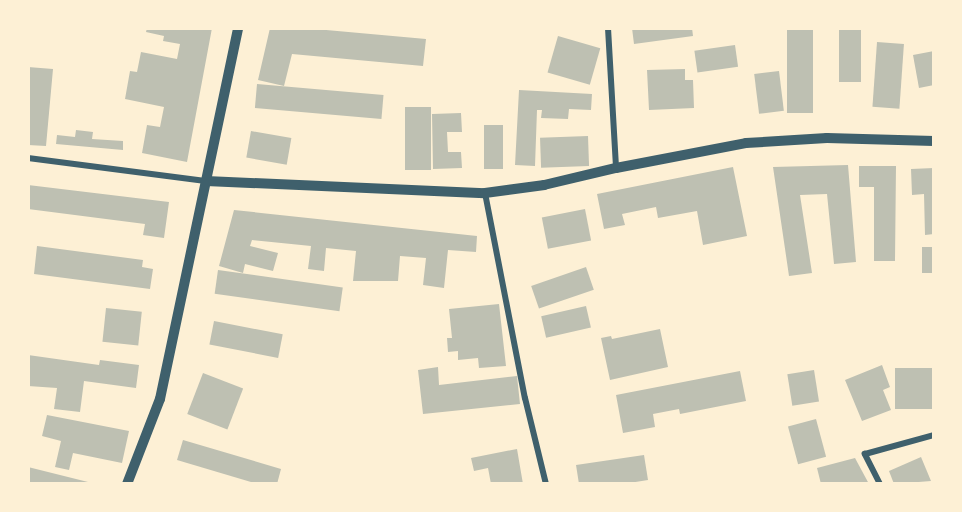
<!DOCTYPE html>
<style>
body{margin:0}
#map{position:relative;width:962px;height:512px;overflow:hidden;background:#fdf0d5;font-family:"Fira Sans",sans-serif}
div>[style]{position:absolute}
.building>*{inset:0;background:#bec0b2;transform-origin:0 0}
.minor>*{height:6px;margin:-3px;padding:0 3px;transform-origin:3px;border-radius:3px;background:#3f606c}
.tertiary>*{height:10px;margin:-5px;padding:0 5px;transform-origin:5px;border-radius:5px;background:#3f606c}
span{translate:-50% -50%;white-space:nowrap;text-align:center;line-height:1.15;-webkit-text-stroke:5px #fdf0d5;paint-order:stroke}
.frame{position:absolute;inset:0;border:30px solid #fdf0d5;pointer-events:none}
</style>
<div id="map">
<div class="building">
<div style="clip-path:polygon(147px 28px,212px 28px,187px 162px,142px 153px,147px 125px,160px 127px,164px 107px,125px 99px,130px 71px,137px 72px,141px 52px,177px 59px,180px 44px,163px 41px,164px 36px,146px 32px)"></div>
<div style="clip-path:polygon(270px 28px,304px 28px,426px 39px,423px 66px,292px 54px,284px 86px,258px 80px)"></div>
<div style="clip-path:polygon(632px 28px,692px 28px,693px 36px,634px 44px)"></div>
<div style="left:787px;top:28px;width:26px;height:85px"></div>
<div style="left:839px;top:28px;width:22px;height:54px"></div>
<div style="left:558px;top:36px;width:44px;height:38px;rotate:16deg"></div>
<div style="left:877px;top:42px;width:27px;height:65px;rotate:4deg"></div>
<div style="left:735px;top:45px;width:22px;height:41px;rotate:82deg"></div>
<div style="clip-path:polygon(934px 51px,934px 85px,919px 88px,913px 55px)"></div>
<div style="clip-path:polygon(28px 67px,53px 69px,46px 146px,28px 145px)"></div>
<div style="clip-path:polygon(685px 69px,685px 80px,693px 80px,694px 108px,649px 110px,647px 70px)"></div>
<div style="left:779px;top:71px;width:40px;height:25px;rotate:83deg"></div>
<div style="left:257px;top:84px;width:127px;height:24px;rotate:5deg"></div>
<div style="clip-path:polygon(519px 90px,592px 94px,591px 110px,569px 109px,568px 119px,541px 118px,542px 110px,537px 110px,535px 166px,515px 165px)"></div>
<div style="left:405px;top:107px;width:26px;height:63px"></div>
<div style="clip-path:polygon(461px 113px,462px 132px,447px 132px,448px 152px,461px 152px,462px 168px,433px 169px,432px 114px)"></div>
<div style="left:484px;top:125px;width:19px;height:44px"></div>
<div style="clip-path:polygon(76px 130px,93px 132px,92px 139px,123px 141px,123px 150px,56px 144px,57px 135px,75px 137px)"></div>
<div style="left:251px;top:131px;width:41px;height:27px;rotate:10deg"></div>
<div style="left:588px;top:136px;width:30px;height:48px;rotate:88deg"></div>
<div style="clip-path:polygon(848px 165px,856px 262px,834px 264px,827px 194px,800px 195px,812px 273px,789px 276px,773px 167px)"></div>
<div style="clip-path:polygon(859px 166px,896px 166px,895px 261px,874px 261px,874px 187px,859px 187px)"></div>
<div style="clip-path:polygon(733px 167px,747px 236px,703px 245px,697px 211px,658px 218px,656px 207px,622px 214px,625px 225px,604px 229px,597px 194px)"></div>
<div style="clip-path:polygon(934px 168px,934px 234px,925px 235px,924px 194px,912px 195px,911px 169px)"></div>
<div style="clip-path:polygon(28px 185px,169px 202px,164px 238px,143px 235px,145px 224px,28px 209px)"></div>
<div style="left:585px;top:209px;width:32px;height:44px;rotate:79deg"></div>
<div style="clip-path:polygon(234px 210px,477px 236px,476px 252px,448px 250px,444px 288px,423px 285px,426px 258px,400px 256px,398px 281px,353px 281px,356px 251px,326px 248px,324px 271px,308px 269px,311px 246px,252px 240px,250px 246px,278px 253px,273px 271px,245px 264px,243px 273px,219px 266px)"></div>
<div style="clip-path:polygon(37px 246px,143px 260px,142px 267px,153px 269px,150px 289px,34px 274px)"></div>
<div style="left:922px;top:247px;width:12px;height:26px"></div>
<div style="left:586px;top:267px;width:24px;height:58px;rotate:71deg"></div>
<div style="left:218px;top:270px;width:126px;height:24px;rotate:8deg"></div>
<div style="clip-path:polygon(499px 304px,506px 366px,479px 368px,478px 358px,458px 360px,458px 351px,448px 352px,447px 338px,452px 338px,449px 309px)"></div>
<div style="left:586px;top:306px;width:22px;height:46px;rotate:77deg"></div>
<div style="left:106px;top:308px;width:36px;height:34px;rotate:6deg"></div>
<div style="left:214px;top:321px;width:70px;height:24px;rotate:11deg"></div>
<div style="clip-path:polygon(660px 329px,668px 367px,610px 380px,601px 338px,611px 336px,612px 339px)"></div>
<div style="clip-path:polygon(28px 355px,99px 365px,100px 360px,139px 365px,136px 388px,84px 381px,80px 412px,54px 409px,57px 388px,28px 386px)"></div>
<div style="clip-path:polygon(882px 365px,890px 387px,883px 390px,891px 410px,862px 421px,845px 380px)"></div>
<div style="clip-path:polygon(438px 367px,439px 385px,517px 376px,520px 404px,423px 414px,418px 370px)"></div>
<div style="left:934px;top:368px;width:41px;height:39px;rotate:90deg"></div>
<div style="left:814px;top:370px;width:32px;height:27px;rotate:81deg"></div>
<div style="clip-path:polygon(740px 371px,746px 401px,680px 414px,679px 409px,653px 414px,655px 427px,623px 433px,616px 395px)"></div>
<div style="left:203px;top:373px;width:43px;height:44px;rotate:21deg"></div>
<div style="clip-path:polygon(47px 415px,129px 431px,122px 463px,73px 453px,69px 470px,55px 467px,61px 441px,42px 436px)"></div>
<div style="left:816px;top:419px;width:39px;height:29px;rotate:75deg"></div>
<div style="clip-path:polygon(183px 440px,281px 469px,277px 484px,258px 484px,177px 460px)"></div>
<div style="clip-path:polygon(517px 449px,523px 484px,491px 484px,488px 468px,474px 471px,471px 458px)"></div>
<div style="clip-path:polygon(644px 455px,648px 480px,623px 484px,579px 484px,576px 465px)"></div>
<div style="clip-path:polygon(921px 457px,931px 481px,894px 484px,889px 471px)"></div>
<div style="clip-path:polygon(855px 458px,869px 484px,821px 484px,817px 468px)"></div>
<div style="clip-path:polygon(28px 467px,92px 483px,92px 484px,28px 484px)"></div>
</div>
<div class="minor">
<div style="left:608px;top:28px;width:140px;rotate:86.7deg"></div>
<div style="left:28px;top:158px;width:179px;rotate:7.4deg"></div>
<div style="left:485px;top:193px;width:209px;rotate:79deg"></div>
<div style="left:525px;top:398px;width:89px;rotate:76.3deg"></div>
<div style="left:880px;top:484px;width:34px;rotate:-117deg"></div>
<div style="left:865px;top:454px;width:72px;rotate:-15.4deg"></div>
</div>
<div class="tertiary">
<div style="left:206px;top:181px;width:279px;rotate:2.5deg"></div>
<div style="left:485px;top:193px;width:60px;rotate:-7.7deg"></div>
<div style="left:544px;top:185px;width:74px;rotate:-13.3deg"></div>
<div style="left:616px;top:168px;width:132px;rotate:-10.9deg"></div>
<div style="left:746px;top:143px;width:81px;rotate:-3.5deg"></div>
<div style="left:827px;top:138px;width:107px;rotate:1.6deg"></div>
<div style="left:127px;top:484px;width:91px;rotate:-68.8deg"></div>
<div style="left:160px;top:399px;width:379px;rotate:-78.1deg"></div>
</div>
<div class="frame"></div>
</div>
